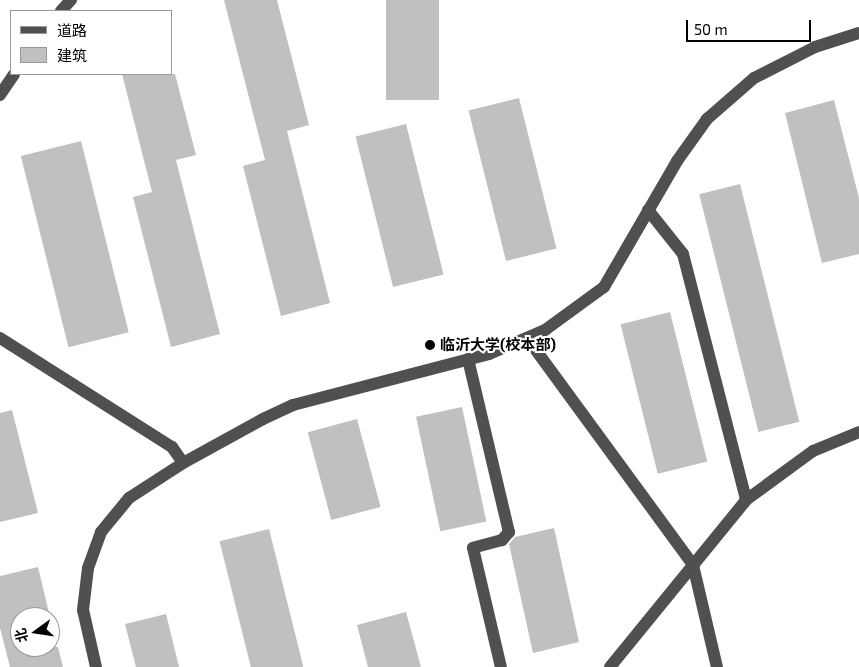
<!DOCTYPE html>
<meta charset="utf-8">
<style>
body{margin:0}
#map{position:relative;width:859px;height:667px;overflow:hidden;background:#fff;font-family:"Exo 2","Noto Sans SC",sans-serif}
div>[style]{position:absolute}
.building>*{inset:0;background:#c0c0c0;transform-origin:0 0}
.minor>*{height:12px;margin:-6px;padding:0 6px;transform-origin:6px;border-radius:6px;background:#505050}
.dots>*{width:14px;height:14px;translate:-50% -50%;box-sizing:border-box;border:2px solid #fff;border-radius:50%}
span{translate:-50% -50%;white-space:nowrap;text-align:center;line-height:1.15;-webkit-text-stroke:4px #fff;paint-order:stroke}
.poi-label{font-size:15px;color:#000;font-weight:700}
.left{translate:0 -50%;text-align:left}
.legend{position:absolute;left:10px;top:10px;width:162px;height:65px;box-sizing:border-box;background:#fff;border:1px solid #999;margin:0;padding:6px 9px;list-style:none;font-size:15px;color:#000}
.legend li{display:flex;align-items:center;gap:10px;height:25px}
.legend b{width:25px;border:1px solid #999}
.north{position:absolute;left:10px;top:607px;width:50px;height:50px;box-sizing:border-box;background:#fff;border:1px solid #999;border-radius:50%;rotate:256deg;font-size:14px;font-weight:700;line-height:20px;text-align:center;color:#000}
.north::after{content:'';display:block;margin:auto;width:18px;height:22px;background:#000;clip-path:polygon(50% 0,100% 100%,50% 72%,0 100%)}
.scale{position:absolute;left:686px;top:20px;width:125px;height:22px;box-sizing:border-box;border:2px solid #000;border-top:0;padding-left:6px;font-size:15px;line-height:18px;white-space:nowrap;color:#000;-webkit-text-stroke:4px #fff;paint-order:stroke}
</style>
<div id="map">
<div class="building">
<div style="clip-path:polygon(224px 0,277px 0,309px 125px,287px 131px,330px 303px,281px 316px,243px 166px,265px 160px)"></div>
<div style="left:386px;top:0;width:53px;height:100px"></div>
<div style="clip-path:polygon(122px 74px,175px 74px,196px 155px,176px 160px,220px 334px,171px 347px,133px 197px,152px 192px)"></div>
<div style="left:519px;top:98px;width:155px;height:52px;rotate:76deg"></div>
<div style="clip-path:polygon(834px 100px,859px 198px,859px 254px,822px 263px,785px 113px)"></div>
<div style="left:406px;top:124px;width:155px;height:52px;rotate:76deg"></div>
<div style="left:81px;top:141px;width:197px;height:62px;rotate:76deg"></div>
<div style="left:740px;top:184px;width:245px;height:42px;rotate:76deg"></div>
<div style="left:670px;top:312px;width:154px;height:51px;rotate:76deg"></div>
<div style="left:462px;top:407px;width:117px;height:47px;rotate:78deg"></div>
<div style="clip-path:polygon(12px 410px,38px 513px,0 522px,0 413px)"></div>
<div style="left:357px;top:419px;width:91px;height:51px;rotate:75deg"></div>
<div style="clip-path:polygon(554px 528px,579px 642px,533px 653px,509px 544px,515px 537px)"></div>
<div style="left:269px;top:529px;width:142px;height:51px;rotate:76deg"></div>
<div style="clip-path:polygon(38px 567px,50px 617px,20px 617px,20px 647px,58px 647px,63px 667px,10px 667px,0 628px,0 576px)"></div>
<div style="clip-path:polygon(406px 612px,421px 667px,368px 667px,357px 625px)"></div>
<div style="clip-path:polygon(166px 614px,179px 667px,136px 667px,125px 624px)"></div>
</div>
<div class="minor">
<div style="left:61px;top:11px;width:15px;rotate:-48deg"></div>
<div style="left:0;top:95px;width:25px;rotate:-56deg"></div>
<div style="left:648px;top:210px;width:56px;rotate:51.5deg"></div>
<div style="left:683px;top:254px;width:254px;rotate:75.6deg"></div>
<div style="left:0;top:338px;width:204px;rotate:32.4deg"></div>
<div style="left:172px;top:447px;width:19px;rotate:55deg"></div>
<div style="left:527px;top:338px;width:281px;rotate:53.8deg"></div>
<div style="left:693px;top:565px;width:105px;rotate:76.8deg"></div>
<div style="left:468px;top:359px;width:178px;rotate:76.7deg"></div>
<div style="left:509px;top:532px;width:11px;rotate:131deg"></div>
<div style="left:502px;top:540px;width:30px;rotate:165deg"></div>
<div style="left:473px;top:548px;width:122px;rotate:76.8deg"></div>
<div style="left:96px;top:667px;width:58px;rotate:-102.8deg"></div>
<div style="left:83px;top:610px;width:42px;rotate:-83.2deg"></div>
<div style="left:88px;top:568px;width:38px;rotate:-70deg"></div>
<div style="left:101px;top:532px;width:44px;rotate:-50.5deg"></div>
<div style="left:129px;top:498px;width:64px;rotate:-32.9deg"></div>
<div style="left:183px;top:463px;width:91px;rotate:-28.8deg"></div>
<div style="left:263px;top:419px;width:33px;rotate:-25deg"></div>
<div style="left:293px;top:405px;width:203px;rotate:-14.6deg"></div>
<div style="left:489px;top:354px;width:61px;rotate:-23.2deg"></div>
<div style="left:545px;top:330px;width:73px;rotate:-36.1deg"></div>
<div style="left:604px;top:287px;width:146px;rotate:-59.9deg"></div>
<div style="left:677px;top:161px;width:52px;rotate:-54.5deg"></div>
<div style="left:707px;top:119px;width:62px;rotate:-41.1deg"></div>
<div style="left:754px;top:78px;width:68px;rotate:-26.9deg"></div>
<div style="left:815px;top:47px;width:46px;rotate:-17.7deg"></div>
<div style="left:610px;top:667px;width:215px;rotate:-50.8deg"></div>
<div style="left:746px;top:500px;width:83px;rotate:-36.2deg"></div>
<div style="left:813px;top:451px;width:50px;rotate:-22.4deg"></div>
</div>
<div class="dots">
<div style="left:430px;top:345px;background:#000"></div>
</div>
<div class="poi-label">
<span class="left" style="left:440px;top:345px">临沂大学(校本部)</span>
</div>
<ul class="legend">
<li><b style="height:6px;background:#505050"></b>道路</li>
<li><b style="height:14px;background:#c0c0c0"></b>建筑</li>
</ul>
<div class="north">北</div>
<div class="scale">50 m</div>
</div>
